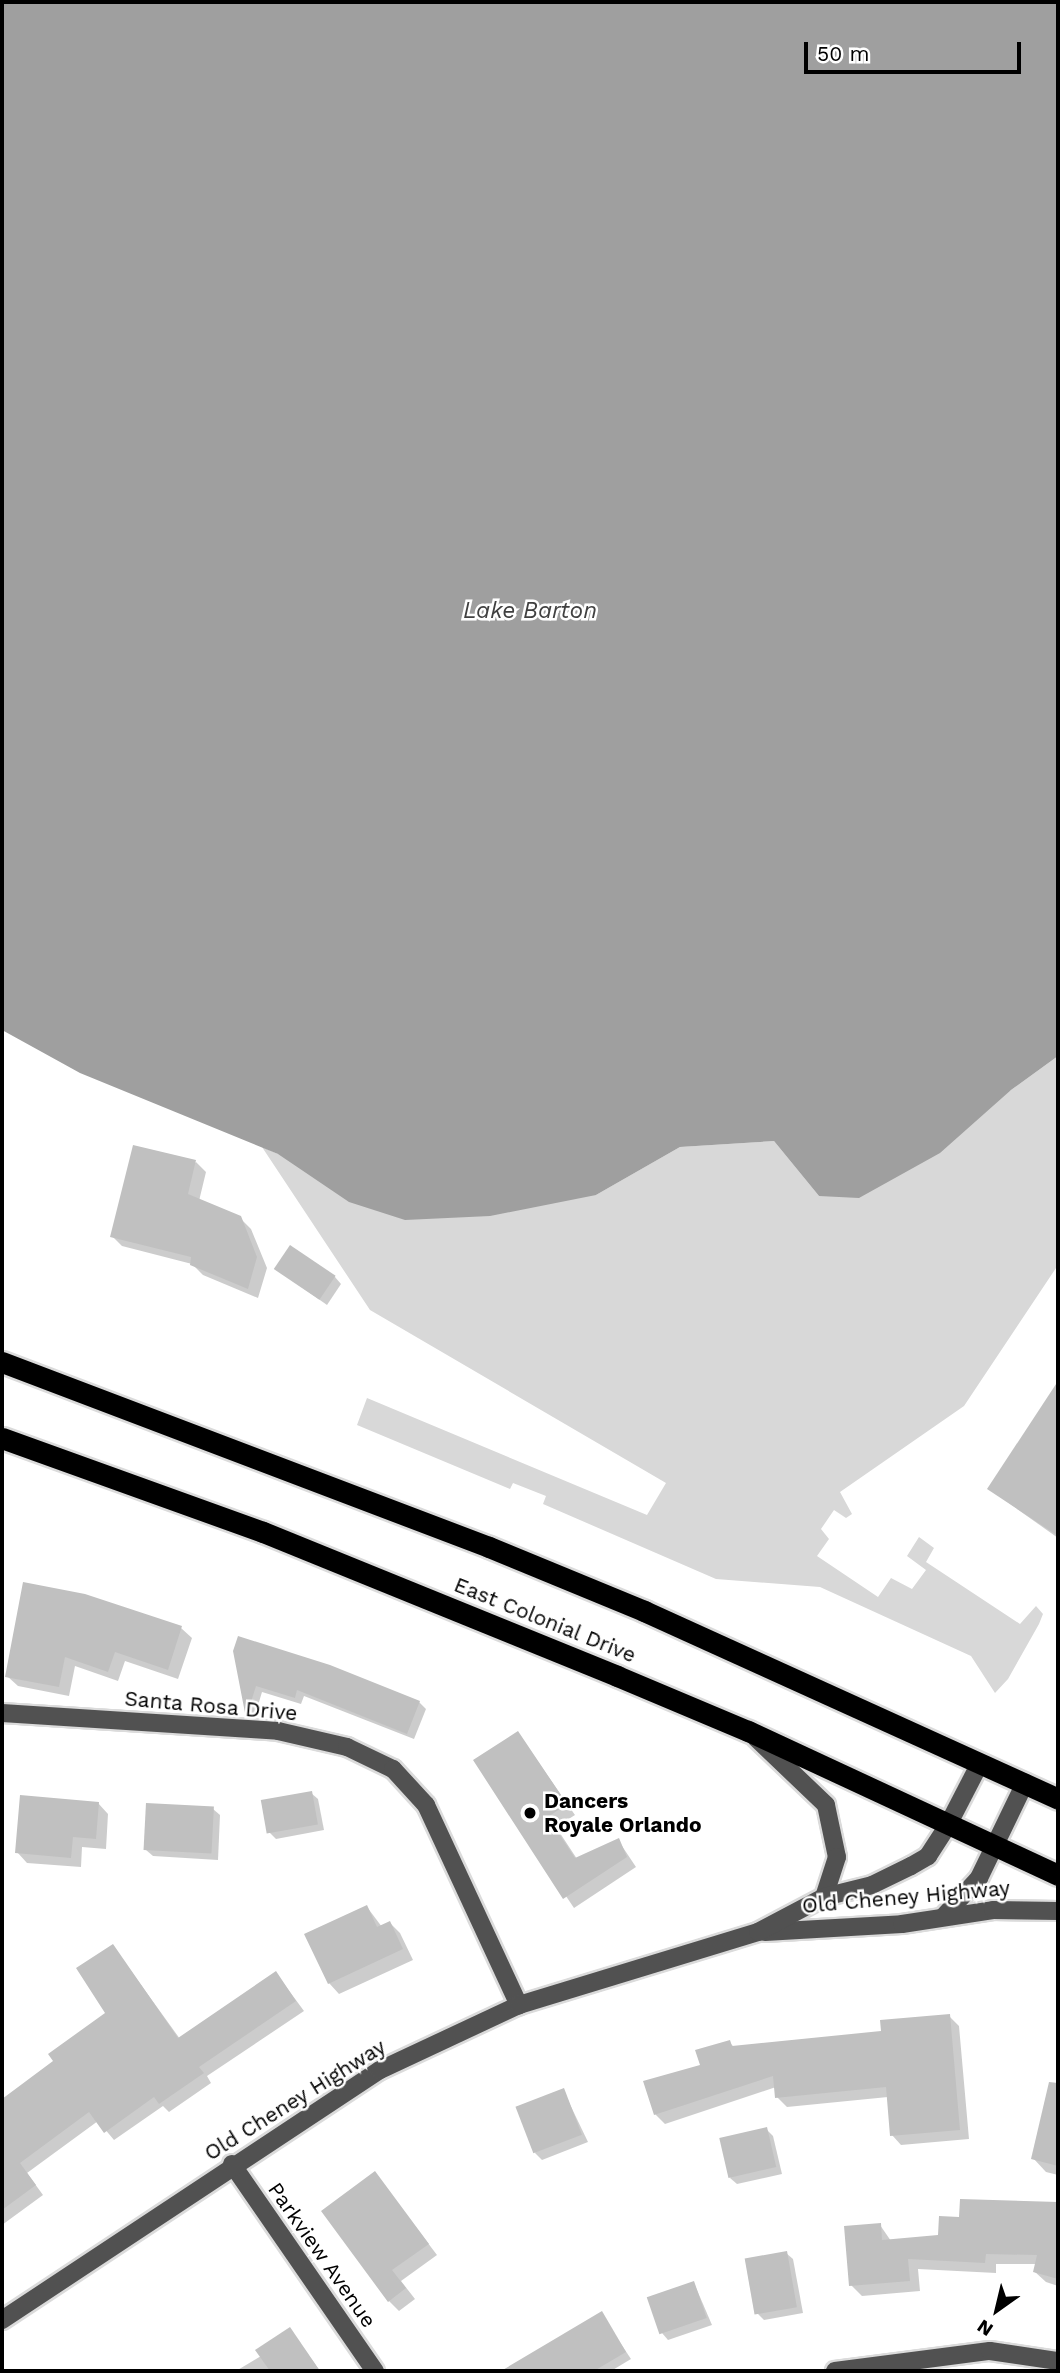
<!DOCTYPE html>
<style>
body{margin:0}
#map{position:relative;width:1060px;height:2373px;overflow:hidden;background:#fff;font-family:"Work Sans",sans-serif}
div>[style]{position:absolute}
.green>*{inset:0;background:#d8d8d8}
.water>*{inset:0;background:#9f9f9f}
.shadow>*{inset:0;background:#0003}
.building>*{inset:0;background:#c0c0c0;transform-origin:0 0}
.roads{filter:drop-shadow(2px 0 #dbdbdb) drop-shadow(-2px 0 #dbdbdb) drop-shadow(0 2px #dbdbdb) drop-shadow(0 -2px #dbdbdb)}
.minor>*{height:18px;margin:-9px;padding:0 9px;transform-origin:9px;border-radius:9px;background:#515151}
.highway>*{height:21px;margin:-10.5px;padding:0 10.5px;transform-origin:10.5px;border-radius:10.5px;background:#000}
.dots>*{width:19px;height:19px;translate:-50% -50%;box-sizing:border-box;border:4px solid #fff;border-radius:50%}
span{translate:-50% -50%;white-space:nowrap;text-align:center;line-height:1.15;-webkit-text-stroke:5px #fff;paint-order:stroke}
.street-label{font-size:21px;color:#000}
.poi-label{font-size:21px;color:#000;font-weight:700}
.left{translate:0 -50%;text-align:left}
.water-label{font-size:23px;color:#404040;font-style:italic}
.frame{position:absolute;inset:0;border:4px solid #000;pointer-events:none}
.north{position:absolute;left:962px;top:2275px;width:70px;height:70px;-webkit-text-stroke:5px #fff;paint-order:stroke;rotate:214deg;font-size:19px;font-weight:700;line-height:28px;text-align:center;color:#000}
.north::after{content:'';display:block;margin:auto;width:24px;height:32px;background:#000;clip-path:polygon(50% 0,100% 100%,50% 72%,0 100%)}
.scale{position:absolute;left:804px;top:42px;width:217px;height:32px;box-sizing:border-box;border:4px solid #000;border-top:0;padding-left:9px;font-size:21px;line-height:24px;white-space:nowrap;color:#000;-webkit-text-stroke:5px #fff;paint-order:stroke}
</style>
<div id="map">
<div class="green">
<div style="clip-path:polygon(1058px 1056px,1058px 1265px,964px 1406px,840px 1492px,852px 1514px,846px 1518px,834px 1510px,821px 1529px,829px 1539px,817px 1556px,878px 1597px,891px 1578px,912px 1589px,926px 1570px,907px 1556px,919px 1537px,934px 1548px,926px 1562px,1020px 1624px,1036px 1606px,1043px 1614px,1039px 1624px,1008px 1679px,995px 1693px,971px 1656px,820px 1587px,716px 1579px,543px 1504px,546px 1496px,513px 1483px,510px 1489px,357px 1425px,367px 1398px,647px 1515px,666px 1483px,370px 1310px,262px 1147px,278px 1154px,596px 1195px,680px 1147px,774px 1141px,819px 1196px,1011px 1090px)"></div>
</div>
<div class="water">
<div style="clip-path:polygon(2px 2px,1058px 2px,1058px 1056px,1011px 1090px,940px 1153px,859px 1198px,819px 1196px,774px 1141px,680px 1147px,596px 1195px,490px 1216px,405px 1220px,349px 1202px,278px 1154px,80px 1073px,2px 1030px)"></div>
</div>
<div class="shadow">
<div style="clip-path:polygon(196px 1162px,206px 1172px,199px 1201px,240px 1218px,251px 1229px,267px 1268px,258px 1298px,203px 1275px,192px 1264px,122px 1246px,112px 1236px)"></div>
<div style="clip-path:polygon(276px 1269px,335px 1277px,341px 1284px,327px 1305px)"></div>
<div style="clip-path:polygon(1058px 1384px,1058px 1538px,989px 1489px)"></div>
<div style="clip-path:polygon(24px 1584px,181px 1628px,192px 1638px,178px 1679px,125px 1661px,118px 1681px,75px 1666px,69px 1696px,18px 1686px,7px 1676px)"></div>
<div style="clip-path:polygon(235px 1651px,419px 1702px,426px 1709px,414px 1739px,304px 1696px,301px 1704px,262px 1692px,253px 1722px,247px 1717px)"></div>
<div style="clip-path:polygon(518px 1733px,575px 1815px,556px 1827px,577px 1859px,618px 1840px,636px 1867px,574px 1908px,475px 1761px)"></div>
<div style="clip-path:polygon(311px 1793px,318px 1799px,324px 1830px,276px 1839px,269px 1832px)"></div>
<div style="clip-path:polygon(98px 1803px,108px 1814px,106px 1849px,82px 1847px,81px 1867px,27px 1863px,17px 1852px)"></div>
<div style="clip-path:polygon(213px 1809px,220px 1815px,218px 1860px,153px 1856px,146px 1850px)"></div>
<div style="clip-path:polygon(367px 1907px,382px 1927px,390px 1923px,400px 1933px,413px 1960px,339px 1994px,329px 1983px)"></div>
<div style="clip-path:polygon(113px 1946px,180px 2039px,276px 1973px,304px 2011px,207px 2076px,211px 2083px,169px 2112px,163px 2106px,114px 2140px,98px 2121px,27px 2173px,43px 2195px,2px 2225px,2px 2121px,108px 2014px)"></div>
<div style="clip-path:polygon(949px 2016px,959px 2026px,969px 2139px,901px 2145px,892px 2135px,888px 2097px,787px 2107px,777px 2097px,776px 2087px,665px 2124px,655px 2114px,729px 2042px,735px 2048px,882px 2033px)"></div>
<div style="clip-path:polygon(1050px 2087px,1058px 2089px,1058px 2175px,1046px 2172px,1033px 2158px)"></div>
<div style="clip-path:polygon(563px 2090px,588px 2142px,542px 2160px,535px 2153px)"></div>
<div style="clip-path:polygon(766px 2129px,773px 2136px,782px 2174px,737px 2184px,730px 2178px)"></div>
<div style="clip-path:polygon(375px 2173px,437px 2255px,401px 2281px,415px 2299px,399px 2311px,389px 2301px)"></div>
<div style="clip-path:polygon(962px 2201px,1058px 2203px,1058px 2286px,1046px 2282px,1035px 2272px,1037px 2264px,996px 2264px,996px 2273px,918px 2269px,920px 2291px,862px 2296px,851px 2285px,880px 2225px,891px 2241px,940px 2237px,961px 2219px)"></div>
<div style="clip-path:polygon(786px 2253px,793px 2259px,803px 2313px,764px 2320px,758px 2314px)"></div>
<div style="clip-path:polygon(694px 2283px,712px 2325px,668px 2340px,662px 2333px)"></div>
<div style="clip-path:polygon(601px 2314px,631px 2359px,611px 2371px,502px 2371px)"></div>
<div style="clip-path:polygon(290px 2329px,320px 2371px,236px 2371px,261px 2356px)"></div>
</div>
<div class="building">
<div style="clip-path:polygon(133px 1145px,196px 1160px,188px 1194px,241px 1216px,257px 1257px,248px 1289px,190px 1265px,191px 1257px,110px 1237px)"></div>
<div style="left:290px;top:1245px;width:55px;height:29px;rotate:34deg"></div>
<div style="clip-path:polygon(1058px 1381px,1058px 1536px,987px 1489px)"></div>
<div style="clip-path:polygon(23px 1582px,85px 1594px,182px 1626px,168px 1670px,115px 1652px,108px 1672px,65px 1657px,59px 1687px,5px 1677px)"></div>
<div style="clip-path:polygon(238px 1636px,330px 1665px,420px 1701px,407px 1734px,297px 1690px,295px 1698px,256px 1686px,246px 1718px,233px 1651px)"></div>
<div style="clip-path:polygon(518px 1731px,567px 1804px,548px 1817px,575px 1858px,619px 1838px,627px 1857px,563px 1899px,473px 1760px)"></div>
<div style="left:312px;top:1791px;width:34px;height:52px;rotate:80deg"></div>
<div style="clip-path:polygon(20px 1795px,99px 1802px,96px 1839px,73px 1837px,71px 1858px,15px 1853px)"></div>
<div style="left:146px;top:1803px;width:68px;height:47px;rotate:3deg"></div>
<div style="clip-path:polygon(367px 1905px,377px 1927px,390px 1921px,403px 1949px,328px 1984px,304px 1934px)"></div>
<div style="clip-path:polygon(113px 1944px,178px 2038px,276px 1971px,296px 2001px,199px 2067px,204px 2073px,159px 2104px,154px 2097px,104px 2133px,89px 2112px,20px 2163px,36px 2185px,2px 2210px,2px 2099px,53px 2061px,48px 2054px,105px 2013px,76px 1968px)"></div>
<div style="clip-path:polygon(950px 2014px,960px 2130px,890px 2136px,886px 2087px,775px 2098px,773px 2076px,654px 2115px,643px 2081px,700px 2065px,695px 2050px,730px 2040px,732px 2046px,881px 2031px,880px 2020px)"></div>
<div style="clip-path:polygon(1049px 2082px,1058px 2083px,1058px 2166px,1031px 2159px)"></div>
<div style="left:564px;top:2088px;width:50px;height:52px;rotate:69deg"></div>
<div style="left:767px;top:2127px;width:41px;height:49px;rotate:77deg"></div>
<div style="clip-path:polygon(375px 2171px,429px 2244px,392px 2270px,406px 2288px,388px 2302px,321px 2211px)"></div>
<div style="clip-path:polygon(960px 2199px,1058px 2202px,1058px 2279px,1033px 2272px,1037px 2255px,986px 2254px,985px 2263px,908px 2259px,910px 2281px,849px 2286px,844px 2226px,881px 2223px,882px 2240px,938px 2235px,939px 2216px,959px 2217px)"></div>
<div style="left:787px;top:2251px;width:57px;height:43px;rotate:80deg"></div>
<div style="left:694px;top:2281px;width:39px;height:50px;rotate:71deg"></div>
<div style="clip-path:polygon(602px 2311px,626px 2352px,594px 2371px,501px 2371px)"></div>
<div style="clip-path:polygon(290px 2327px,320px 2371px,270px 2371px,255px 2350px)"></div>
</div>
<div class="roads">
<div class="minor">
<div style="left:2px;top:1713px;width:277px;rotate:3.7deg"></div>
<div style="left:278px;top:1731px;width:71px;rotate:13.1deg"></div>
<div style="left:347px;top:1747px;width:51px;rotate:25.6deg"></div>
<div style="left:393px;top:1769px;width:49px;rotate:47.5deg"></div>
<div style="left:426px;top:1805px;width:221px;rotate:65.1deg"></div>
<div style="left:756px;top:1738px;width:97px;rotate:43.7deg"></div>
<div style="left:826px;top:1805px;width:53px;rotate:78.1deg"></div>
<div style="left:837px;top:1857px;width:42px;rotate:108deg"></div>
<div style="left:944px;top:1916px;width:52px;rotate:-47.4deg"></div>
<div style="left:979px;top:1878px;width:106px;rotate:-64.2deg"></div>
<div style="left:765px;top:1932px;width:137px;rotate:-3.3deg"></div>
<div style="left:902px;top:1924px;width:92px;rotate:-8.7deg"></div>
<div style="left:993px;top:1910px;width:65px;rotate:0.9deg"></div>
<div style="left:232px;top:2164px;width:252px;rotate:55.4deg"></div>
<div style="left:2px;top:2320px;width:453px;rotate:-33.5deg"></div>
<div style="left:380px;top:2070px;width:153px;rotate:-25.1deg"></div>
<div style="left:519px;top:2005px;width:250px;rotate:-17deg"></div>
<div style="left:758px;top:1932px;width:75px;rotate:-27.9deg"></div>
<div style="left:824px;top:1897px;width:49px;rotate:-14deg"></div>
<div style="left:872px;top:1885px;width:43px;rotate:-26deg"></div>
<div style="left:911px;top:1866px;width:20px;rotate:-30deg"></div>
<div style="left:928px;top:1856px;width:37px;rotate:-57deg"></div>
<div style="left:948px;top:1825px;width:70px;rotate:-62.7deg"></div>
<div style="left:835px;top:2371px;width:156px;rotate:-7.4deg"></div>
<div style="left:990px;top:2351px;width:69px;rotate:8.4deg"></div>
</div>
<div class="highway">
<div style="left:2px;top:1362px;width:521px;rotate:20.8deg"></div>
<div style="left:489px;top:1547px;width:168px;rotate:22.4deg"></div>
<div style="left:644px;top:1611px;width:455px;rotate:24.4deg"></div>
<div style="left:2px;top:1438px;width:277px;rotate:19.8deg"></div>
<div style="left:263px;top:1532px;width:382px;rotate:22.1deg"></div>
<div style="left:617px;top:1676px;width:142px;rotate:22.8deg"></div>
<div style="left:748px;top:1731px;width:342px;rotate:24.9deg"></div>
</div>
</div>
<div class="dots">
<div style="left:530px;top:1813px;background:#000"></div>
</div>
<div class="street-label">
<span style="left:545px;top:1620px;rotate:22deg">East Colonial Drive</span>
<span style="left:211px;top:1706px;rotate:5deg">Santa Rosa Drive</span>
<span style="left:906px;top:1897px;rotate:-5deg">Old Cheney Highway</span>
<span style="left:295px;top:2100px;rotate:-32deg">Old Cheney Highway</span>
<span style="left:322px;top:2255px;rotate:55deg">Parkview Avenue</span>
</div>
<div class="poi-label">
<span class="left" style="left:544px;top:1813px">Dancers<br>Royale Orlando</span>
</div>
<div class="water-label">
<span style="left:530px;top:611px">Lake Barton</span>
</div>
<div class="frame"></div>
<div class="north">N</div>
<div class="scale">50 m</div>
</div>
